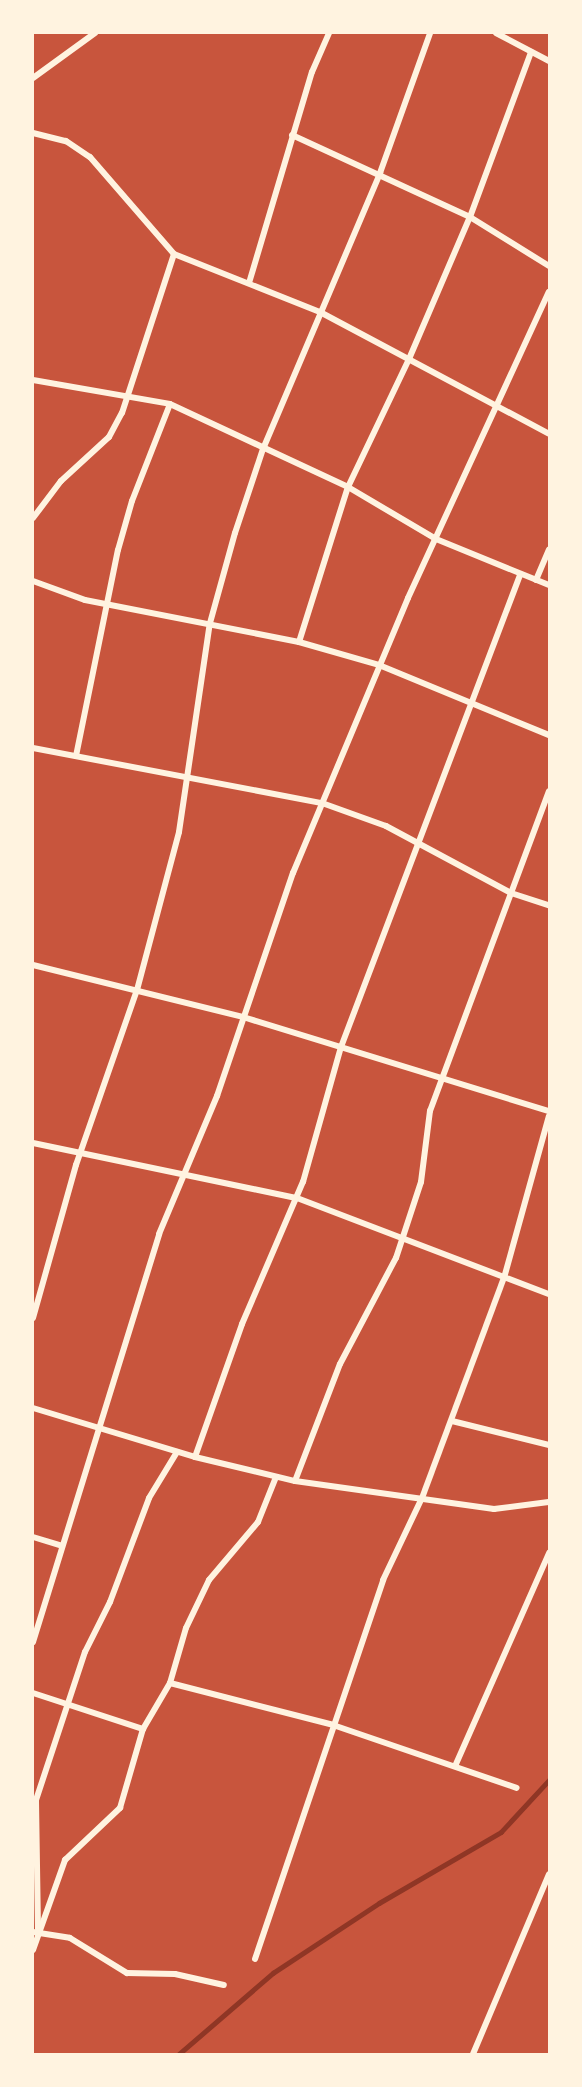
<!DOCTYPE html>
<style>
body{margin:0}
#map{position:relative;width:582px;height:2087px;overflow:hidden;background:#c8553d;font-family:"Roboto Serif",serif}
div>[style]{position:absolute}
.stream>*{height:4.5px;margin:-2.25px;padding:0 2.25px;transform-origin:2.25px;border-radius:2.25px;background:#8f3625}
.minor>*{height:6px;margin:-3px;padding:0 3px;transform-origin:3px;border-radius:3px;background:#fff3e0}
span{translate:-50% -50%;white-space:nowrap;text-align:center;line-height:1.15;-webkit-text-stroke:6px #fff3e0;paint-order:stroke}
.frame{position:absolute;inset:0;border:34px solid #fff3e0;pointer-events:none}
</style>
<div id="map">
<div class="stream">
<div style="left:179px;top:2054px;width:124px;rotate:-40.8deg"></div>
<div style="left:273px;top:1973px;width:127px;rotate:-33.4deg"></div>
<div style="left:379px;top:1903px;width:141px;rotate:-30.2deg"></div>
<div style="left:501px;top:1832px;width:71px;rotate:-47.3deg"></div>
</div>
<div class="minor">
<div style="left:496px;top:33px;width:60px;rotate:27.8deg"></div>
<div style="left:33px;top:78px;width:77px;rotate:-36deg"></div>
<div style="left:33px;top:133px;width:34px;rotate:14deg"></div>
<div style="left:66px;top:141px;width:29px;rotate:34deg"></div>
<div style="left:90px;top:157px;width:128px;rotate:49.1deg"></div>
<div style="left:174px;top:254px;width:157px;rotate:21.7deg"></div>
<div style="left:320px;top:312px;width:259px;rotate:28deg"></div>
<div style="left:292px;top:135px;width:196px;rotate:24.7deg"></div>
<div style="left:470px;top:217px;width:93px;rotate:31.8deg"></div>
<div style="left:249px;top:283px;width:220px;rotate:-73.4deg"></div>
<div style="left:312px;top:72px;width:43px;rotate:-66.4deg"></div>
<div style="left:33px;top:380px;width:139px;rotate:9.9deg"></div>
<div style="left:170px;top:404px;width:196px;rotate:25deg"></div>
<div style="left:348px;top:487px;width:102px;rotate:30.6deg"></div>
<div style="left:436px;top:539px;width:122px;rotate:22.2deg"></div>
<div style="left:33px;top:518px;width:46px;rotate:-52.9deg"></div>
<div style="left:61px;top:481px;width:65px;rotate:-42.5deg"></div>
<div style="left:109px;top:437px;width:27px;rotate:-62deg"></div>
<div style="left:122px;top:413px;width:167px;rotate:-71.9deg"></div>
<div style="left:536px;top:580px;width:33px;rotate:-67deg"></div>
<div style="left:33px;top:581px;width:55px;rotate:20.1deg"></div>
<div style="left:85px;top:600px;width:218px;rotate:11.1deg"></div>
<div style="left:299px;top:642px;width:83px;rotate:16deg"></div>
<div style="left:379px;top:665px;width:184px;rotate:22.4deg"></div>
<div style="left:299px;top:642px;width:163px;rotate:-72.5deg"></div>
<div style="left:348px;top:487px;width:142px;rotate:-64.5deg"></div>
<div style="left:409px;top:359px;width:155px;rotate:-66.8deg"></div>
<div style="left:470px;top:217px;width:176px;rotate:-69.7deg"></div>
<div style="left:33px;top:748px;width:294px;rotate:10.8deg"></div>
<div style="left:322px;top:803px;width:68px;rotate:19.8deg"></div>
<div style="left:386px;top:826px;width:142px;rotate:28.2deg"></div>
<div style="left:511px;top:893px;width:40px;rotate:18deg"></div>
<div style="left:76px;top:756px;width:210px;rotate:-78.5deg"></div>
<div style="left:118px;top:550px;width:51px;rotate:-74.1deg"></div>
<div style="left:132px;top:501px;width:104px;rotate:-68.6deg"></div>
<div style="left:33px;top:965px;width:216px;rotate:13.9deg"></div>
<div style="left:243px;top:1017px;width:320px;rotate:17.1deg"></div>
<div style="left:33px;top:1143px;width:270px;rotate:11.8deg"></div>
<div style="left:297px;top:1198px;width:270px;rotate:20.9deg"></div>
<div style="left:33px;top:1318px;width:159px;rotate:-74.3deg"></div>
<div style="left:76px;top:1165px;width:185px;rotate:-70.8deg"></div>
<div style="left:137px;top:990px;width:163px;rotate:-75.1deg"></div>
<div style="left:179px;top:832px;width:211px;rotate:-81.6deg"></div>
<div style="left:210px;top:623px;width:93px;rotate:-74.5deg"></div>
<div style="left:235px;top:533px;width:89px;rotate:-71.6deg"></div>
<div style="left:263px;top:449px;width:300px;rotate:-67deg"></div>
<div style="left:380px;top:173px;width:149px;rotate:-70.3deg"></div>
<div style="left:33px;top:1408px;width:169px;rotate:16.8deg"></div>
<div style="left:195px;top:1457px;width:103px;rotate:13.5deg"></div>
<div style="left:295px;top:1481px;width:201px;rotate:8deg"></div>
<div style="left:494px;top:1509px;width:55px;rotate:-7.3deg"></div>
<div style="left:452px;top:1421px;width:100px;rotate:13.9deg"></div>
<div style="left:195px;top:1457px;width:141px;rotate:-70.5deg"></div>
<div style="left:242px;top:1324px;width:155px;rotate:-66.8deg"></div>
<div style="left:303px;top:1182px;width:140px;rotate:-74.3deg"></div>
<div style="left:341px;top:1047px;width:505px;rotate:-69.23deg"></div>
<div style="left:295px;top:1481px;width:125px;rotate:-69deg"></div>
<div style="left:340px;top:1364px;width:120px;rotate:-62.2deg"></div>
<div style="left:396px;top:1258px;width:80px;rotate:-71.8deg"></div>
<div style="left:421px;top:1182px;width:72px;rotate:-82.8deg"></div>
<div style="left:430px;top:1111px;width:341px;rotate:-69.6deg"></div>
<div style="left:33px;top:1537px;width:28px;rotate:17deg"></div>
<div style="left:33px;top:1642px;width:427px;rotate:-72.8deg"></div>
<div style="left:159px;top:1234px;width:150px;rotate:-67.2deg"></div>
<div style="left:217px;top:1096px;width:236px;rotate:-71.2deg"></div>
<div style="left:293px;top:873px;width:298px;rotate:-67.3deg"></div>
<div style="left:408px;top:598px;width:337px;rotate:-65.3deg"></div>
<div style="left:170px;top:1683px;width:168px;rotate:14.4deg"></div>
<div style="left:333px;top:1725px;width:194px;rotate:18.9deg"></div>
<div style="left:33px;top:1693px;width:116px;rotate:18.1deg"></div>
<div style="left:456px;top:1764px;width:231px;rotate:-66.2deg"></div>
<div style="left:38px;top:1929px;width:129px;rotate:-90.9deg"></div>
<div style="left:36px;top:1800px;width:156px;rotate:-71.7deg"></div>
<div style="left:85px;top:1652px;width:56px;rotate:-63.4deg"></div>
<div style="left:110px;top:1602px;width:111px;rotate:-69.4deg"></div>
<div style="left:149px;top:1498px;width:54px;rotate:-58.7deg"></div>
<div style="left:33px;top:1932px;width:37px;rotate:9deg"></div>
<div style="left:70px;top:1938px;width:67px;rotate:31.6deg"></div>
<div style="left:127px;top:1973px;width:48px;rotate:1.2deg"></div>
<div style="left:175px;top:1974px;width:50px;rotate:12.7deg"></div>
<div style="left:33px;top:1950px;width:96px;rotate:-70.4deg"></div>
<div style="left:65px;top:1860px;width:76px;rotate:-43.4deg"></div>
<div style="left:120px;top:1808px;width:82px;rotate:-73.8deg"></div>
<div style="left:143px;top:1729px;width:53px;rotate:-59.6deg"></div>
<div style="left:170px;top:1683px;width:57px;rotate:-73.8deg"></div>
<div style="left:186px;top:1628px;width:53px;rotate:-64.4deg"></div>
<div style="left:209px;top:1580px;width:76px;rotate:-49.8deg"></div>
<div style="left:258px;top:1522px;width:48px;rotate:-68.2deg"></div>
<div style="left:255px;top:1959px;width:400px;rotate:-71.3deg"></div>
<div style="left:383px;top:1580px;width:91px;rotate:-64.6deg"></div>
<div style="left:422px;top:1498px;width:235px;rotate:-69.6deg"></div>
<div style="left:504px;top:1278px;width:168px;rotate:-74.5deg"></div>
<div style="left:473px;top:2054px;width:195px;rotate:-67.1deg"></div>
</div>
<div class="frame"></div>
</div>
